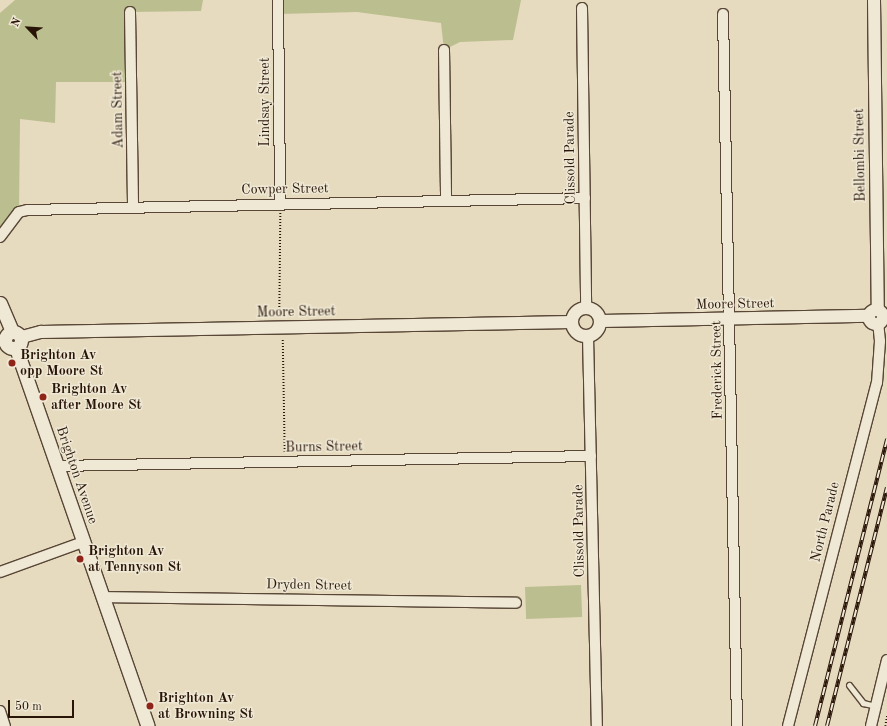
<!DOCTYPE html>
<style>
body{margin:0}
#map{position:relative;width:887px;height:726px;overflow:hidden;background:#e6dbbe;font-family:"Old Standard TT",serif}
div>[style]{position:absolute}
.green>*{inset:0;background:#bbbe8e;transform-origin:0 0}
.path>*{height:1.5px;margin-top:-0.75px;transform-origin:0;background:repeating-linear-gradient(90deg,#291508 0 1px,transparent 0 3px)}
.roads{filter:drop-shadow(1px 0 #584636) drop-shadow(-1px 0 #584636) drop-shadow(0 1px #584636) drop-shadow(0 -1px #584636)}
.service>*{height:5px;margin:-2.5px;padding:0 2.5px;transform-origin:2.5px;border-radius:2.5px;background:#efe8d5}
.minor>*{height:10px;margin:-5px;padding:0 5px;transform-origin:5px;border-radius:5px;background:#efe8d5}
.tertiary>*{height:12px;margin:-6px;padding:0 6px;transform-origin:6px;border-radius:6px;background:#efe8d5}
.tertiary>.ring{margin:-6px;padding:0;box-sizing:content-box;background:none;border:12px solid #efe8d5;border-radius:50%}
.secondary>*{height:13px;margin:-6.5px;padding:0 6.5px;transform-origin:6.5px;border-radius:6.5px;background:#efe8d5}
.secondary>.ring{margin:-6.5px;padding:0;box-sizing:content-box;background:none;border:13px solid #efe8d5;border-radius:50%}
.rail>*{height:4px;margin-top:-2px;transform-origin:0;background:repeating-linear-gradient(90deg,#efe8d5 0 8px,#291508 0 16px);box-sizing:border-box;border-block:1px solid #291508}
.dots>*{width:11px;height:11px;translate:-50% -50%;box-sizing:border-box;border:2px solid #efe8d5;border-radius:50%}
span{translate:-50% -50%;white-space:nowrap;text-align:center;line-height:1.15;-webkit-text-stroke:3px #efe8d5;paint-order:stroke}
.street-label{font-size:14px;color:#291508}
.poi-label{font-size:14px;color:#291508;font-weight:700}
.left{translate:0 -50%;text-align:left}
.north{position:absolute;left:8px;top:8px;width:40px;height:40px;-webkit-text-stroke:3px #efe8d5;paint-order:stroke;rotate:295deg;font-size:11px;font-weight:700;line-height:16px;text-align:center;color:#291508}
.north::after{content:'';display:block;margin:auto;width:14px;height:18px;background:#291508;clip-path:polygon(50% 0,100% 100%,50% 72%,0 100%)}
.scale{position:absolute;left:8px;top:700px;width:66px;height:18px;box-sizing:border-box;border:2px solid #291508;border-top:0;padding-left:5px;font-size:12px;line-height:14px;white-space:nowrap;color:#291508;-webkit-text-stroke:3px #efe8d5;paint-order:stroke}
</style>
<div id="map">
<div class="green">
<div style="clip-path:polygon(15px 0,203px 0,201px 11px,130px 12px,131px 82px,56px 82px,55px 123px,20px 119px,19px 212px,0 237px,0 13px)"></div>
<div style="clip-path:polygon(278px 0,521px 0,513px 40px,460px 42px,444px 50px,441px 23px,357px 12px,279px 14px)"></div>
<div style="left:581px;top:585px;width:32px;height:56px;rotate:88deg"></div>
</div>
<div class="path">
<div style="left:279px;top:316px;width:103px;rotate:-89.4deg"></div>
<div style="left:283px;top:340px;width:113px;rotate:89deg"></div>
<div style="left:885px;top:726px;width:10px;rotate:-79deg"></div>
</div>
<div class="roads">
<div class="service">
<div style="left:883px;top:318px;width:4px;rotate:-14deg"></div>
<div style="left:849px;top:685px;width:23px;rotate:52deg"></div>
<div style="left:863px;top:703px;width:13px;rotate:13deg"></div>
</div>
<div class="minor">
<div style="left:278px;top:0;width:203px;rotate:89.4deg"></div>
<div style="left:582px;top:8px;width:300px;rotate:89.2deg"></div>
<div style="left:130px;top:12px;width:195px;rotate:89.1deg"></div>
<div style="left:723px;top:14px;width:712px;rotate:88.87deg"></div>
<div style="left:444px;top:50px;width:150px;rotate:89.2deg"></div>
<div style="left:0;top:237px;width:31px;rotate:-53deg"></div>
<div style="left:19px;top:212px;width:9px;rotate:-13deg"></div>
<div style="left:28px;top:210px;width:557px;rotate:-1.23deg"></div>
<div style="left:588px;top:336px;width:390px;rotate:88.7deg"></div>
<div style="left:57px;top:466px;width:534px;rotate:-1.07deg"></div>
<div style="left:0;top:572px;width:88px;rotate:-19.9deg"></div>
<div style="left:102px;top:597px;width:414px;rotate:0.8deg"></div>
<div style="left:0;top:711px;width:16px;rotate:72deg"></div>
<div style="left:788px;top:726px;width:354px;rotate:-75.5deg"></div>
<div style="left:877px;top:383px;width:42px;rotate:-85.9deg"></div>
<div style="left:880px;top:341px;width:18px;rotate:-96deg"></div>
<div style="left:871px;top:726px;width:68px;rotate:-76.4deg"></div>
</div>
<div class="tertiary">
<div style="left:874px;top:0;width:310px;rotate:89.3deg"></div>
<div class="ring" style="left:572px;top:308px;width:16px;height:16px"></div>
<div class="ring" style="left:869px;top:310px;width:2px;height:2px"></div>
<div style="left:601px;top:321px;width:268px;rotate:-1.1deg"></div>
<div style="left:22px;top:337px;width:20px;rotate:-15deg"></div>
<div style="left:41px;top:332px;width:531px;rotate:-1.08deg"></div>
</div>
<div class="secondary">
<div style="left:0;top:303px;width:30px;rotate:67deg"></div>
<div class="ring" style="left:5px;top:332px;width:3px;height:3px"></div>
<div style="left:16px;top:348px;width:400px;rotate:70.8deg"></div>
</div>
</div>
<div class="rail">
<div style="left:815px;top:726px;width:296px;rotate:-75.9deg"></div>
<div style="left:827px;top:726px;width:246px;rotate:-75.9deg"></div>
</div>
<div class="dots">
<div style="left:12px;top:363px;background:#8f2418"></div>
<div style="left:43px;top:397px;background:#8f2418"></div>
<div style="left:80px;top:559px;background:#8f2418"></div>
<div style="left:150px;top:706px;background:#8f2418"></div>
</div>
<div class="street-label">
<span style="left:265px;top:102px;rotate:-90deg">Lindsay Street</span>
<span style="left:118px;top:110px;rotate:-91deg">Adam Street</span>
<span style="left:860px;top:155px;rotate:-91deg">Bellombi Street</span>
<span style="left:570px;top:158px;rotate:-91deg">Clissold Parade</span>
<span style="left:285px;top:189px;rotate:-1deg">Cowper Street</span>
<span style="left:735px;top:304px;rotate:-1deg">Moore Street</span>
<span style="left:296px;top:312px;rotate:-1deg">Moore Street</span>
<span style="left:717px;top:370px;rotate:-91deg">Frederick Street</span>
<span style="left:324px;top:447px;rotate:-1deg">Burns Street</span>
<span style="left:77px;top:475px;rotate:71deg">Brighton Avenue</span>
<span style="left:825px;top:522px;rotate:-76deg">North Parade</span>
<span style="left:579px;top:531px;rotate:-91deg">Clissold Parade</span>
<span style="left:309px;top:585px;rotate:1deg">Dryden Street</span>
</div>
<div class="poi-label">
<span class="left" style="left:20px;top:363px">Brighton Av<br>opp Moore St</span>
<span class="left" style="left:51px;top:397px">Brighton Av<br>after Moore St</span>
<span class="left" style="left:88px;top:559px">Brighton Av<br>at Tennyson St</span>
<span class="left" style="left:158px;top:706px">Brighton Av<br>at Browning St</span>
</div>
<div class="north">N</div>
<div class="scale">50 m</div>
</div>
